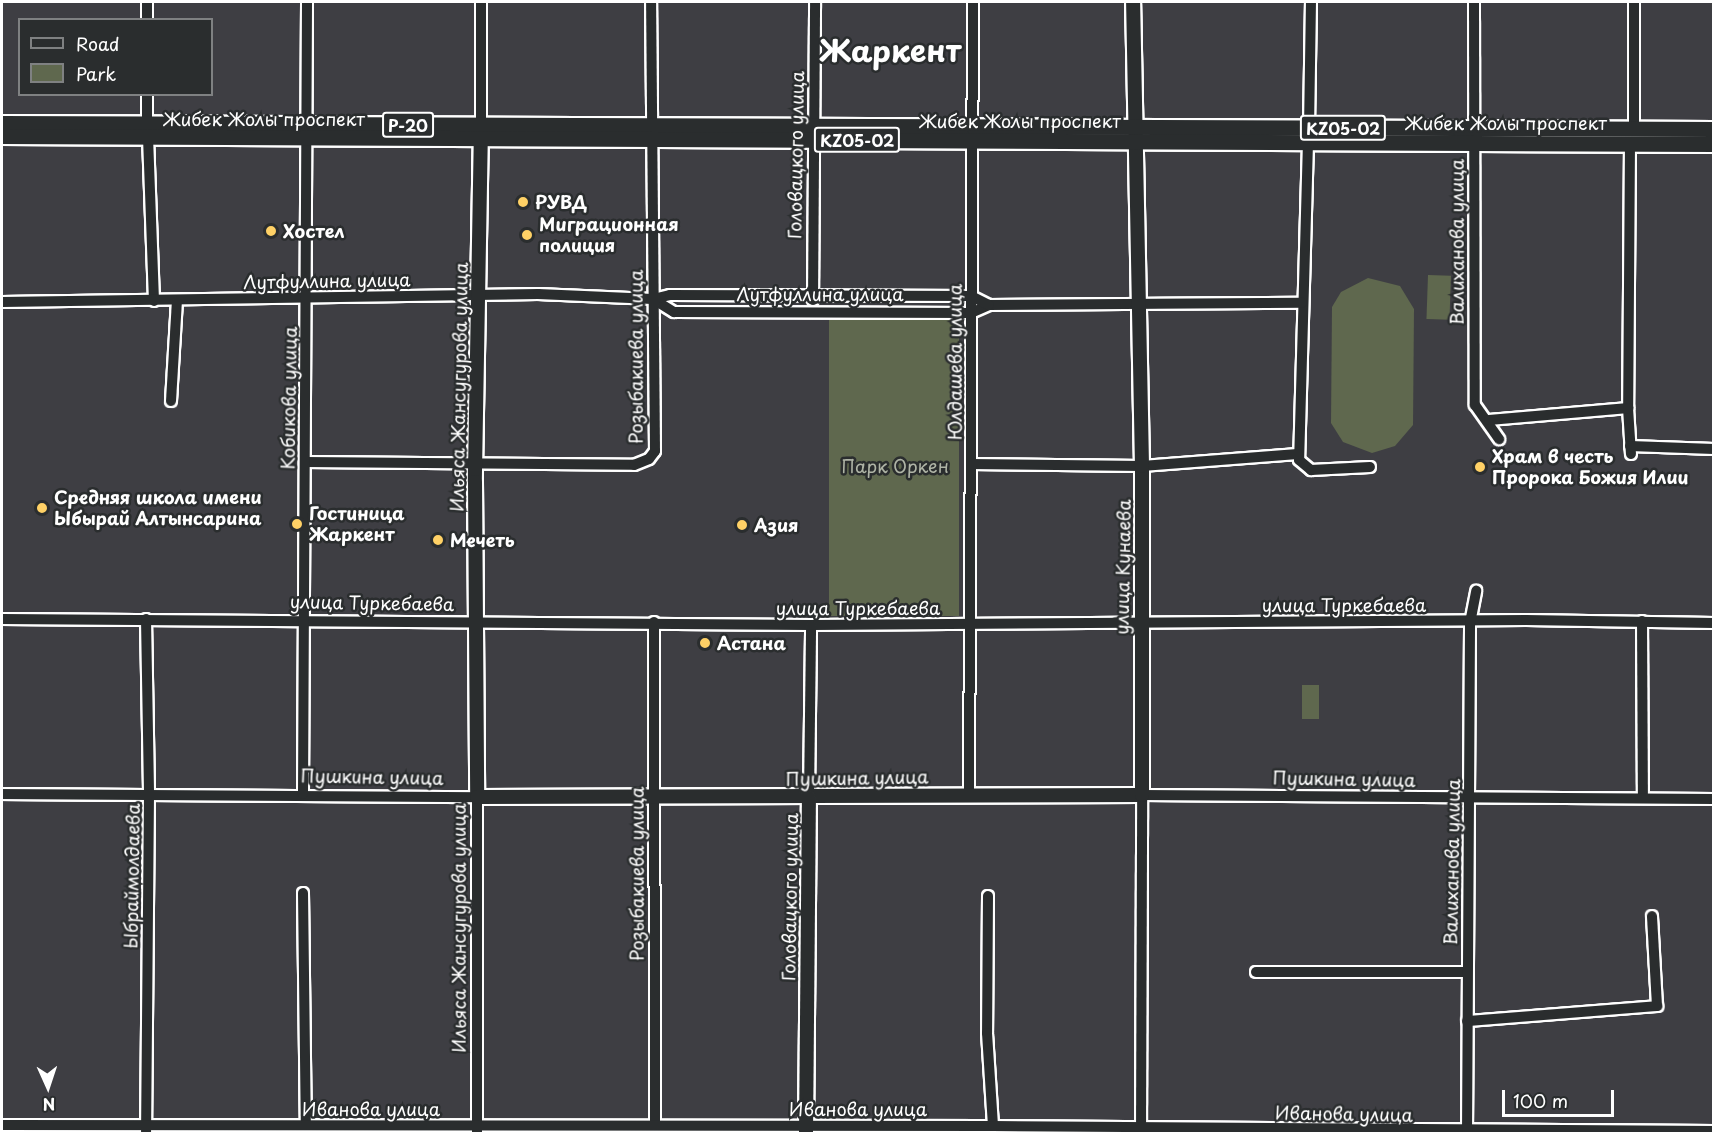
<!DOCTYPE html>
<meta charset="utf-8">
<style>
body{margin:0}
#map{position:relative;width:1715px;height:1135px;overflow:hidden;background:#3e3e43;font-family:"Playpen Sans",sans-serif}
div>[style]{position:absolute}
.green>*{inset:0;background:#5f684e;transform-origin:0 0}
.roads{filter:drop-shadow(2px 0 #fff) drop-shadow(-2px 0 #fff) drop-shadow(0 2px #fff) drop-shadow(0 -2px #fff)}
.minor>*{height:10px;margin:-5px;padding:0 5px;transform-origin:5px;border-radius:5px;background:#2a2d2e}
.major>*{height:14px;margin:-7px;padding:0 7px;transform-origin:7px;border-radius:7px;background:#2a2d2e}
.highway>*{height:15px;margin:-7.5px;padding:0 7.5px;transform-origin:7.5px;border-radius:7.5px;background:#2a2d2e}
.dots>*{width:16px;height:16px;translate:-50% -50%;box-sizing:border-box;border:3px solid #2a2d2e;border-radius:50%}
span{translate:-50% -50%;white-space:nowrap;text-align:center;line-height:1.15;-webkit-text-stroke:5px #2a2d2e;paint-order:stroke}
.shield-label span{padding:2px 4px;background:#2a2d2e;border:2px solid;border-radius:4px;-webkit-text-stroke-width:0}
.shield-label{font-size:16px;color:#fff;font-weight:700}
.street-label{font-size:18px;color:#fff}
.poi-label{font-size:18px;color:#fff;font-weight:700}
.left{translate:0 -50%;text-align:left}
.park-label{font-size:18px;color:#afb4a6}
.town-label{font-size:30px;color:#fff;font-weight:700}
.frame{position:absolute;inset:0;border:3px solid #fff;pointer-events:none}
.legend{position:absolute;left:18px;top:18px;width:195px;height:78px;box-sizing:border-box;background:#2a2d2e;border:2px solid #7f8182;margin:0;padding:8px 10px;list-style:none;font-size:18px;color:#fff}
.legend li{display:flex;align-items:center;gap:12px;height:30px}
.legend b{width:30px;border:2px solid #7f8182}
.north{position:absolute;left:18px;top:1057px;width:60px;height:60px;-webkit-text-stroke:4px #2a2d2e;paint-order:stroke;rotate:177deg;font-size:16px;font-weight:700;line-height:24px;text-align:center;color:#fff}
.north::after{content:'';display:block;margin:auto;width:21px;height:27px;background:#fff;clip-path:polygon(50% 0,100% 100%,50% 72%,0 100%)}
.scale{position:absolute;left:1502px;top:1090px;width:112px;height:27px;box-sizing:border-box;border:3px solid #fff;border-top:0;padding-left:8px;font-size:18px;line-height:21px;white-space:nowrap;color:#fff;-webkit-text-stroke:4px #2a2d2e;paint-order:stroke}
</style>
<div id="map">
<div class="green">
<div style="left:1428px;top:275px;width:23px;height:44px;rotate:2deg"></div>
<div style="clip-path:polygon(1368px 278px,1400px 286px,1414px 309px,1413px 425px,1395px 446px,1372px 453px,1343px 442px,1331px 423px,1332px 307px,1341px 292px)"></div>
<div style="left:959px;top:314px;width:302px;height:130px;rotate:90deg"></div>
<div style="left:1302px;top:685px;width:17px;height:34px"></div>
</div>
<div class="roads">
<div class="minor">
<div style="left:147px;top:2px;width:18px;rotate:90deg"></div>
<div style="left:481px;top:2px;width:123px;rotate:90deg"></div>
<div style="left:1474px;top:2px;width:403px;rotate:89.9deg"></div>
<div style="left:1475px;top:405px;width:42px;rotate:54.8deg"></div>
<div style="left:147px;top:94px;width:30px;rotate:90deg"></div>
<div style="left:1309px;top:128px;width:126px;rotate:-89.1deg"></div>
<div style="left:1634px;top:129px;width:127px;rotate:-90deg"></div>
<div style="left:148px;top:137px;width:164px;rotate:87.9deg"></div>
<div style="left:1308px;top:142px;width:318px;rotate:91.6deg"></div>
<div style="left:1299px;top:460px;width:16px;rotate:40deg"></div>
<div style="left:1311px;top:470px;width:59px;rotate:-2.9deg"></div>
<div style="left:1630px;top:143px;width:265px;rotate:90.4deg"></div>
<div style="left:1628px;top:408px;width:46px;rotate:86.3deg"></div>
<div style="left:653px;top:299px;width:25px;rotate:32deg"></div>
<div style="left:674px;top:312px;width:297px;rotate:0.2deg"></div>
<div style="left:971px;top:313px;width:20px;rotate:-24deg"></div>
<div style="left:989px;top:305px;width:313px;rotate:-0.4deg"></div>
<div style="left:813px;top:300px;width:298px;rotate:-89.6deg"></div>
<div style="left:2px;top:302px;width:536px;rotate:-0.86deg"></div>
<div style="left:538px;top:294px;width:115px;rotate:2.5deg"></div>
<div style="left:653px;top:299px;width:17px;rotate:-13deg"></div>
<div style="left:670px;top:295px;width:301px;rotate:0.2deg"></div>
<div style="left:971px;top:296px;width:20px;rotate:27deg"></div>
<div style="left:171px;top:401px;width:100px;rotate:-86.6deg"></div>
<div style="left:1489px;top:420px;width:140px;rotate:-4.9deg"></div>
<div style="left:1630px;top:446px;width:84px;rotate:2deg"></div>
<div style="left:305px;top:462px;width:329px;rotate:0.5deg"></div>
<div style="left:634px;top:465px;width:16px;rotate:-22deg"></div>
<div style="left:649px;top:459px;width:10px;rotate:-53deg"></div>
<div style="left:655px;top:451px;width:449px;rotate:-90.5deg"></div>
<div style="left:971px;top:464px;width:171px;rotate:0.7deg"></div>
<div style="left:1142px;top:466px;width:156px;rotate:-4.4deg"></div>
<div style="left:2px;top:619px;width:809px;rotate:0.42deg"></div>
<div style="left:811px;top:625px;width:715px;rotate:-0.4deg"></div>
<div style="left:1526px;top:620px;width:188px;rotate:0.9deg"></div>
<div style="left:146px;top:619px;width:175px;rotate:89deg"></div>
<div style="left:149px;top:794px;width:340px;rotate:90.5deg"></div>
<div style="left:1642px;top:621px;width:177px;rotate:89.7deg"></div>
<div style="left:654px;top:622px;width:503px;rotate:89.89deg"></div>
<div style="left:2px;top:794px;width:475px;rotate:0.4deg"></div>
<div style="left:477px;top:797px;width:337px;rotate:90deg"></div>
<div style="left:303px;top:794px;width:792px;rotate:-89.71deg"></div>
<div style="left:969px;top:795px;width:793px;rotate:-89.71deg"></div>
<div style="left:809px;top:797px;width:172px;rotate:-89.3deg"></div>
<div style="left:303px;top:893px;width:232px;rotate:89.3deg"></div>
<div style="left:988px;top:896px;width:137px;rotate:90.4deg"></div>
<div style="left:987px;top:1033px;width:93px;rotate:86.3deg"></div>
<div style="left:1256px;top:972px;width:211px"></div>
<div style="left:1467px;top:1021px;width:191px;rotate:-4.5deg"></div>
<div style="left:1657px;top:1006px;width:90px;rotate:-93.2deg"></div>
<div style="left:2px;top:1125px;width:991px;rotate:0.06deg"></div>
<div style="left:993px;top:1126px;width:721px;rotate:0.4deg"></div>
<div style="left:1141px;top:1133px;width:338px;rotate:-89.8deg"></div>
<div style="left:1142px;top:795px;width:572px;rotate:0.4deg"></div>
<div style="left:1467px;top:1134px;width:511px;rotate:-89.66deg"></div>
<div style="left:1470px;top:623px;width:33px;rotate:-79deg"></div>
</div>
<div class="major">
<div style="left:481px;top:127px;width:355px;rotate:91deg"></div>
<div style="left:475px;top:482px;width:315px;rotate:89.6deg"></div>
<div style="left:477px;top:797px;width:665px;rotate:-0.17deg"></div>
<div style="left:1142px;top:795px;width:329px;rotate:-90deg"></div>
<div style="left:1142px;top:466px;width:464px;rotate:-91.1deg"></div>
<div style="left:806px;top:1134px;width:337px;rotate:-89.5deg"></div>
</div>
<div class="highway">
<div style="left:2px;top:123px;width:1712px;rotate:0.2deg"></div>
<div style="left:2px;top:136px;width:1712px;rotate:0.27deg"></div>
</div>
</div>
<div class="dots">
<div style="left:523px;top:202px;background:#ffd166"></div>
<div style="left:271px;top:231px;background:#ffd166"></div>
<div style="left:527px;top:235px;background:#ffd166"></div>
<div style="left:1480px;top:467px;background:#ffd166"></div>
<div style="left:42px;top:508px;background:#ffd166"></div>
<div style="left:297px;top:524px;background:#ffd166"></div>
<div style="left:742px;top:525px;background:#ffd166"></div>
<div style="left:438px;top:540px;background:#ffd166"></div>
<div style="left:705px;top:643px;background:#ffd166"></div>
</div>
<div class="shield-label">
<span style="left:408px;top:125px">Р-20</span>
<span style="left:1343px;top:128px">KZ05-02</span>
<span style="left:857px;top:140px">KZ05-02</span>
</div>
<div class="street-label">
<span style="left:264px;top:119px">Жибек Жолы проспект</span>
<span style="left:1020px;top:121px">Жибек Жолы проспект</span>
<span style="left:1506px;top:123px">Жибек Жолы проспект</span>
<span style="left:796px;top:155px;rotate:-89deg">Головацкого улица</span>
<span style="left:1457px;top:242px;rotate:-90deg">Валиханова улица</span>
<span style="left:327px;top:281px;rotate:-1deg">Лутфуллина улица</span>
<span style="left:820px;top:294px">Лутфуллина улица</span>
<span style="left:636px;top:357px;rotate:-90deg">Розыбакиева улица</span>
<span style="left:955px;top:362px;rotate:-90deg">Юлдашева улица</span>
<span style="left:459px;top:387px;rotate:-89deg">Ильяса Жансугурова улица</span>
<span style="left:289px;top:398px;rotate:-89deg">Кобикова улица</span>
<span style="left:1123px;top:567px;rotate:-89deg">улица Кунаева</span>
<span style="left:372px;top:603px;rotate:1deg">улица Туркебаева</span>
<span style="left:1344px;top:605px">улица Туркебаева</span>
<span style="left:858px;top:608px">улица Туркебаева</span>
<span style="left:372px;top:777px;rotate:1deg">Пушкина улица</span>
<span style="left:857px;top:778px;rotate:-1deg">Пушкина улица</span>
<span style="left:1344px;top:779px;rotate:1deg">Пушкина улица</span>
<span style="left:1452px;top:862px;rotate:-89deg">Валиханова улица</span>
<span style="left:637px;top:874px;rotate:-90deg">Розыбакиева улица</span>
<span style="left:132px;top:876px;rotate:-89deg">Ыбраймолдаева</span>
<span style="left:790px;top:897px;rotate:-89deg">Головацкого улица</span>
<span style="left:459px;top:928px;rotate:-90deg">Ильяса Жансугурова улица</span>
<span style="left:371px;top:1109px">Иванова улица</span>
<span style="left:858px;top:1109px">Иванова улица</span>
<span style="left:1344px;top:1114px;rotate:1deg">Иванова улица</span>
</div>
<div class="poi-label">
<span class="left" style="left:535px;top:202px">РУВД</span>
<span class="left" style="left:539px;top:235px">Миграционная<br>полиция</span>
<span class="left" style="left:283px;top:231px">Хостел</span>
<span class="left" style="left:1492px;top:467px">Храм в честь<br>Пророка Божия Илии</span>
<span class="left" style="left:54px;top:508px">Средняя школа имени<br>Ыбырай Алтынсарина</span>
<span class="left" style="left:309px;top:524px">Гостиница<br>Жаркент</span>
<span class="left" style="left:754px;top:525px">Азия</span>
<span class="left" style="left:450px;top:540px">Мечеть</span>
<span class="left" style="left:717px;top:643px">Астана</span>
</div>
<div class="park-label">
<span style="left:895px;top:466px">Парк Оркен</span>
</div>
<div class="town-label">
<span style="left:890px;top:50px">Жаркент</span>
</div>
<div class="frame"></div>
<ul class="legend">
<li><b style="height:8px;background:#2a2d2e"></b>Road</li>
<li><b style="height:16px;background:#5f684e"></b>Park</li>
</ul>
<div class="north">N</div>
<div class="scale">100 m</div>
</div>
